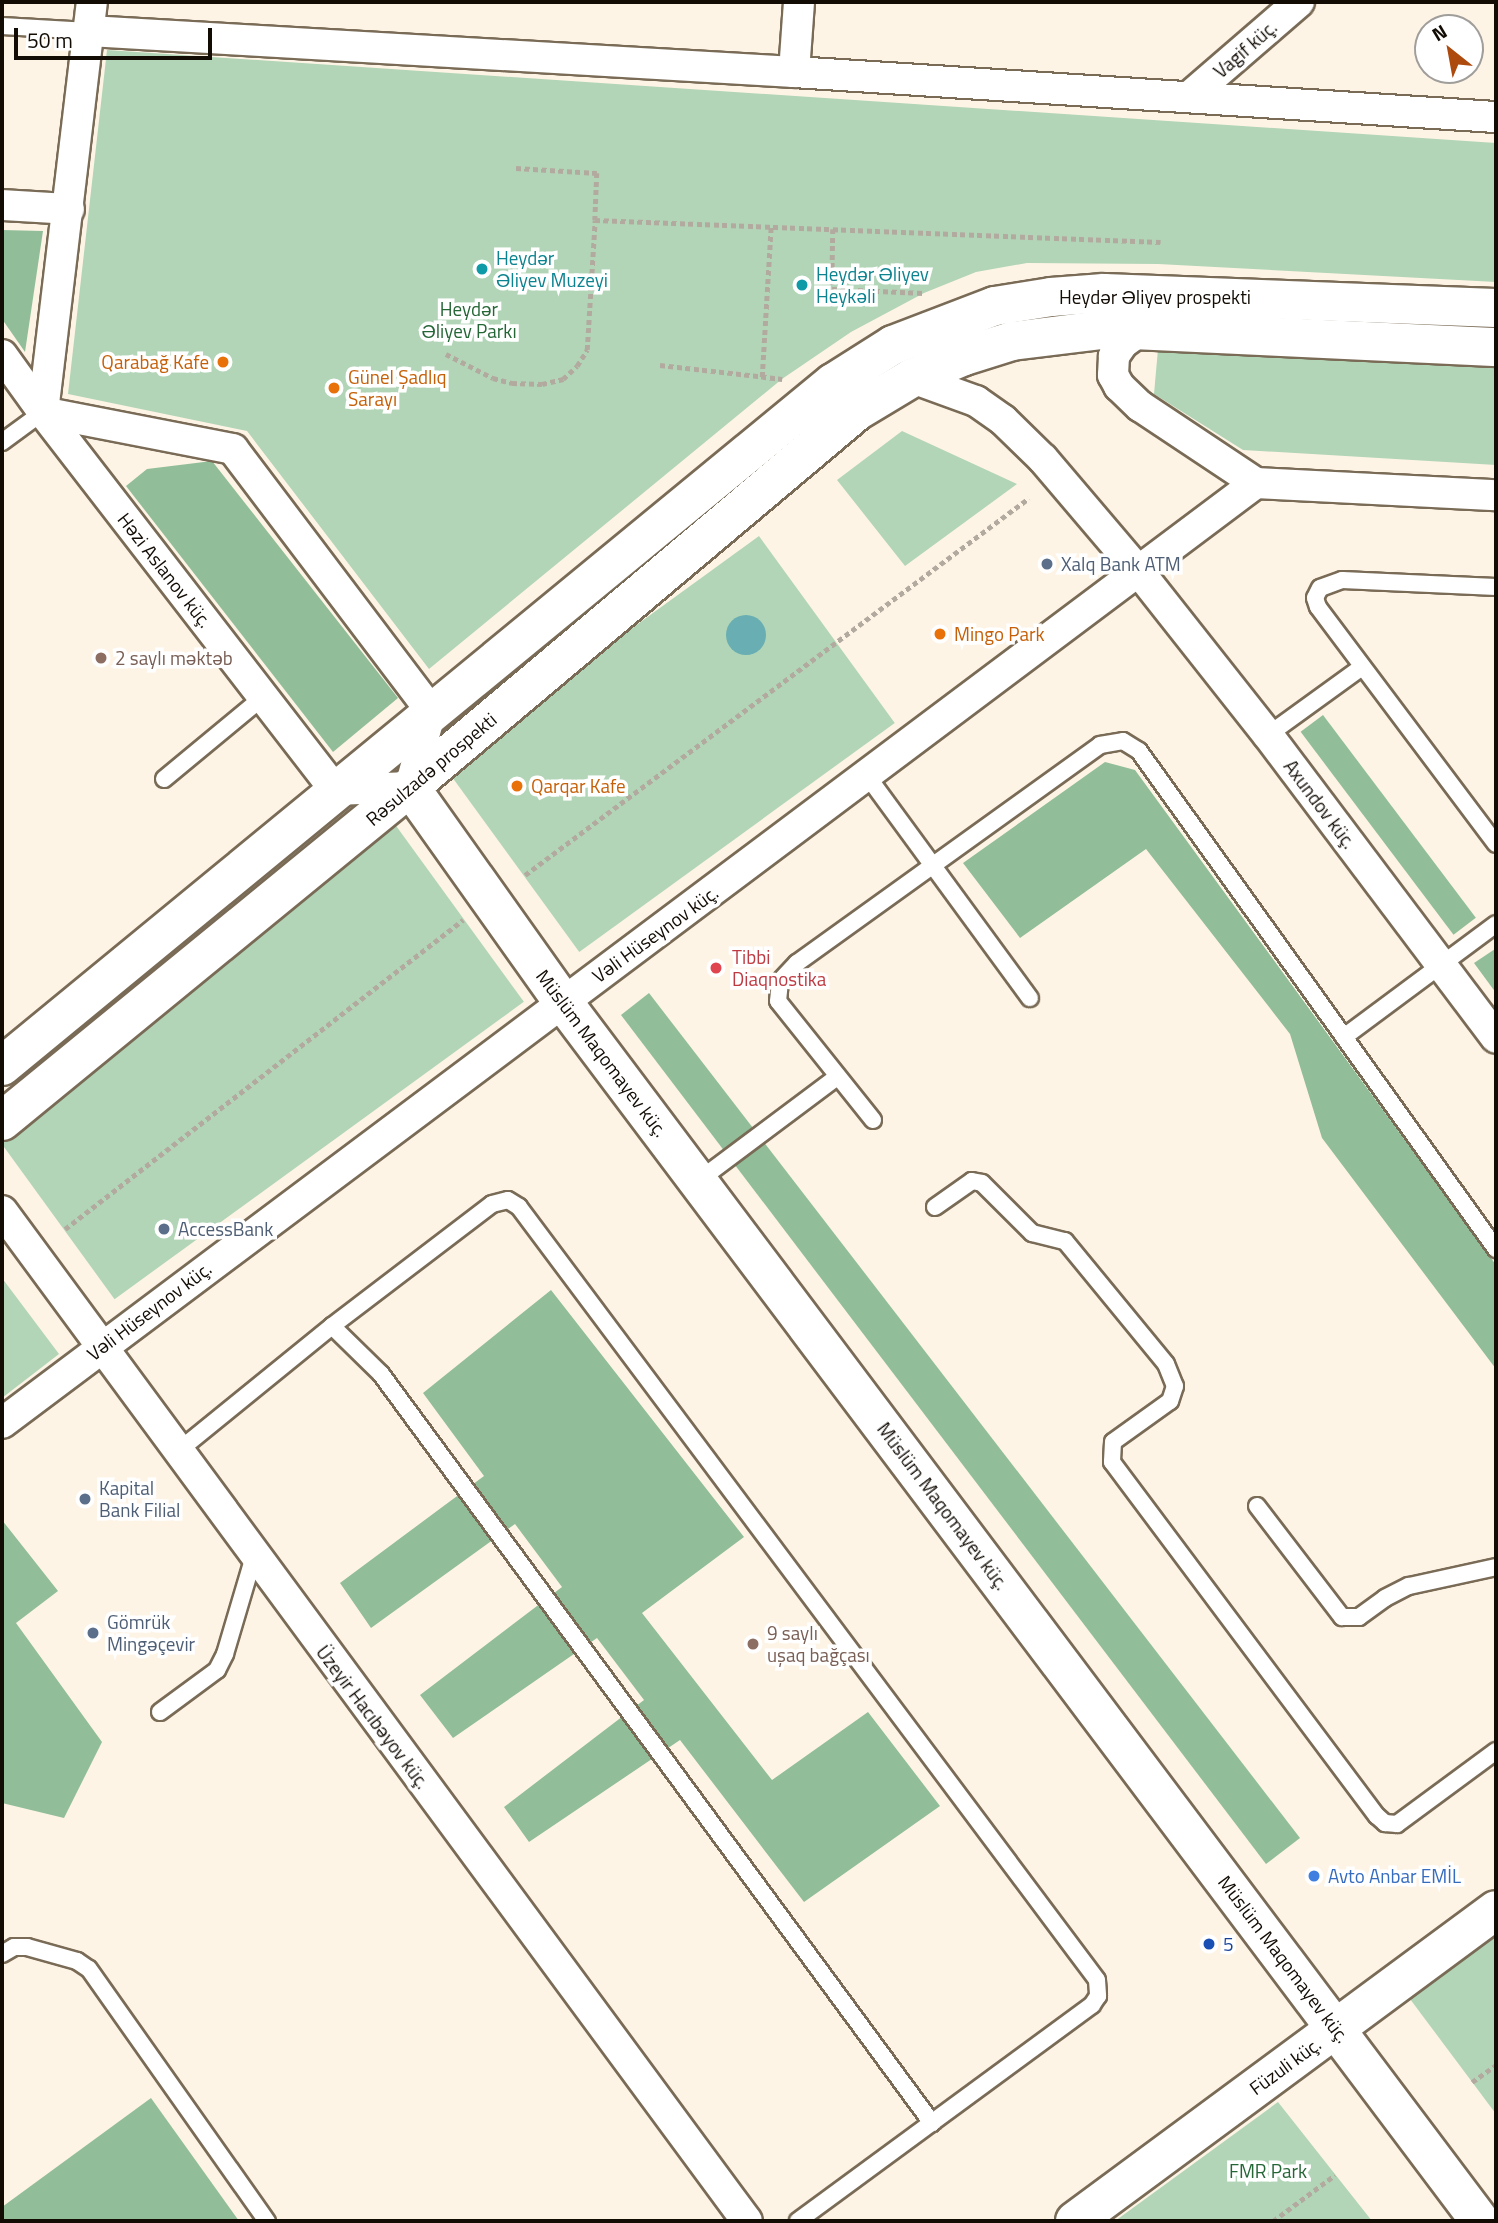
<!DOCTYPE html>
<meta charset="utf-8">
<style>
body{margin:0}
#map{position:relative;width:1498px;height:2223px;overflow:hidden;background:#fef4e6;font-family:"Titillium Web",sans-serif}
div>[style]{position:absolute}
.green>*{inset:0;background:#b2d5b7;transform-origin:0 0}
.forest>*{inset:0;background:#91be99;transform-origin:0 0}
.water>*{inset:0;background:#68aeb2}
.round{border-radius:50%}
.path>*{height:4.5px;margin-top:-2.25px;transform-origin:0;background:repeating-linear-gradient(90deg,#b3aa9f 0 5px,transparent 0 8.5px)}
.roads{filter:drop-shadow(2px 0 #796b56) drop-shadow(-2px 0 #796b56) drop-shadow(0 2px #796b56) drop-shadow(0 -2px #796b56)}
.lane>*{height:16px;margin:-8px;padding:0 8px;transform-origin:8px;border-radius:8px;background:#fff}
.street>*{height:30px;margin:-15px;padding:0 15px;transform-origin:15px;border-radius:15px;background:#fff}
.secondary>*{height:38px;margin:-19px;padding:0 19px;transform-origin:19px;border-radius:19px;background:#fff}
.primary>*{height:38px;margin:-19px;padding:0 19px;transform-origin:19px;border-radius:19px;background:#fff}
.dots>*{width:19px;height:19px;translate:-50% -50%;box-sizing:border-box;border:4px solid #fff;border-radius:50%}
span{translate:-50% -50%;white-space:nowrap;text-align:center;line-height:1.15;-webkit-text-stroke:7px #fff;paint-order:stroke}
.street-label{font-size:19px;color:#120c05}
.culture-label{font-size:19px;color:#0d838f}
.left{translate:0 -50%;text-align:left}
.park-label{font-size:19px;color:#256636}
.food-label{font-size:19px;color:#c56008}
.right{translate:-100% -50%;text-align:right}
.service-label{font-size:19px;color:#4e5e75}
.education-label{font-size:19px;color:#785e54}
.health-label{font-size:19px;color:#be3a42}
.shop-label{font-size:19px;color:#366cbe}
.transit-label{font-size:19px;color:#164399}
.frame{position:absolute;inset:0;border:4px solid #120c05;pointer-events:none}
.north{position:absolute;left:1414px;top:14px;width:70px;height:70px;box-sizing:border-box;background:#fff;border:2px solid #a09e9b;border-radius:50%;rotate:329deg;font-size:19px;font-weight:700;line-height:28px;text-align:center;color:#120c05}
.north::after{content:'';display:block;margin:auto;width:24px;height:32px;background:#ad4a0e;clip-path:polygon(50% 0,100% 100%,50% 72%,0 100%)}
.scale{position:absolute;left:14px;top:28px;width:198px;height:32px;box-sizing:border-box;border:4px solid #120c05;border-top:0;padding-left:9px;font-size:21px;line-height:24px;white-space:nowrap;color:#120c05;-webkit-text-stroke:5px #fff;paint-order:stroke}
</style>
<div id="map">
<div class="green">
<div style="clip-path:polygon(107px 50px,1496px 143px,1496px 282px,1158px 264px,1027px 263px,976px 272px,924px 293px,851px 332px,782px 379px,429px 669px,247px 431px,68px 394px)"></div>
<div style="clip-path:polygon(1158px 349px,1496px 367px,1496px 465px,1243px 450px,1154px 394px)"></div>
<div style="clip-path:polygon(902px 431px,1017px 484px,905px 566px,837px 480px)"></div>
<div style="left:759px;top:536px;width:231px;height:390px;rotate:54deg"></div>
<div style="left:394px;top:823px;width:221px;height:506px;rotate:54deg"></div>
<div style="clip-path:polygon(2px 1278px,59px 1354px,2px 1398px)"></div>
<div style="clip-path:polygon(1496px 1936px,1496px 2114px,1410px 1999px)"></div>
<div style="clip-path:polygon(1278px 2102px,1372px 2221px,1115px 2221px)"></div>
</div>
<div class="forest">
<div style="clip-path:polygon(2px 230px,43px 231px,25px 352px,2px 319px)"></div>
<div style="clip-path:polygon(212px 461px,398px 698px,333px 752px,126px 486px,147px 469px)"></div>
<div style="left:1323px;top:715px;width:254px;height:28px;rotate:53deg"></div>
<div style="clip-path:polygon(1105px 762px,1135px 770px,1496px 1265px,1496px 1369px,1322px 1138px,1290px 1034px,1146px 849px,1020px 938px,963px 863px)"></div>
<div style="clip-path:polygon(1495px 949px,1496px 951px,1496px 993px,1474px 963px)"></div>
<div style="clip-path:polygon(649px 993px,1300px 1838px,1266px 1864px,621px 1015px)"></div>
<div style="clip-path:polygon(551px 1290px,744px 1537px,642px 1613px,772px 1780px,868px 1712px,940px 1806px,804px 1902px,680px 1740px,529px 1842px,504px 1807px,644px 1700px,597px 1638px,453px 1738px,420px 1695px,562px 1587px,515px 1524px,371px 1628px,340px 1583px,484px 1476px,423px 1393px)"></div>
<div style="clip-path:polygon(2px 1520px,58px 1591px,16px 1623px,102px 1742px,64px 1818px,2px 1803px)"></div>
<div style="clip-path:polygon(151px 2098px,239px 2221px,2px 2221px,2px 2207px)"></div>
</div>
<div class="water">
<div class="round" style="left:726px;top:615px;width:40px;height:40px"></div>
</div>
<div class="path">
<div style="left:516px;top:168px;width:81px;rotate:3.5deg"></div>
<div style="left:597px;top:173px;width:47px;rotate:92.4deg"></div>
<div style="left:833px;top:229px;width:60px;rotate:91deg"></div>
<div style="left:832px;top:289px;width:92px;rotate:2.5deg"></div>
<div style="left:446px;top:354px;width:53px;rotate:27.1deg"></div>
<div style="left:493px;top:378px;width:20px;rotate:15deg"></div>
<div style="left:512px;top:383px;width:30px;rotate:2deg"></div>
<div style="left:542px;top:384px;width:22px;rotate:-13deg"></div>
<div style="left:563px;top:379px;width:19px;rotate:-43deg"></div>
<div style="left:577px;top:366px;width:19px;rotate:-58deg"></div>
<div style="left:587px;top:350px;width:130px;rotate:-86.5deg"></div>
<div style="left:595px;top:220px;width:566px;rotate:2.23deg"></div>
<div style="left:660px;top:365px;width:123px;rotate:6.5deg"></div>
<div style="left:762px;top:377px;width:151px;rotate:-86.6deg"></div>
<div style="left:525px;top:875px;width:629px;rotate:-36.8deg"></div>
<div style="left:65px;top:1229px;width:504px;rotate:-37.83deg"></div>
<div style="left:2px;top:1281px;width:1px;rotate:-45deg"></div>
<div style="left:1472px;top:2082px;width:29px;rotate:-35deg"></div>
<div style="left:1273px;top:2221px;width:77px;rotate:-36.6deg"></div>
</div>
<div class="roads">
<div class="lane">
<div style="left:2px;top:26px;width:87px;rotate:3.3deg"></div>
<div style="left:2px;top:442px;width:51px;rotate:-36.2deg"></div>
<div style="left:1496px;top:587px;width:154px;rotate:-177.4deg"></div>
<div style="left:1342px;top:580px;width:23px;rotate:160deg"></div>
<div style="left:1320px;top:588px;width:11px;rotate:117deg"></div>
<div style="left:1315px;top:598px;width:9px;rotate:72deg"></div>
<div style="left:1318px;top:607px;width:296px;rotate:53.1deg"></div>
<div style="left:1268px;top:735px;width:116px;rotate:-35.9deg"></div>
<div style="left:868px;top:777px;width:274px;rotate:53.8deg"></div>
<div style="left:164px;top:779px;width:129px;rotate:-39.6deg"></div>
<div style="left:1344px;top:1037px;width:189px;rotate:-36.6deg"></div>
<div style="left:873px;top:1120px;width:152px;rotate:-128.6deg"></div>
<div style="left:778px;top:1001px;width:20px;rotate:-84deg"></div>
<div style="left:780px;top:981px;width:25px;rotate:-47deg"></div>
<div style="left:797px;top:963px;width:373px;rotate:-35.7deg"></div>
<div style="left:1100px;top:745px;width:23px;rotate:-10deg"></div>
<div style="left:1123px;top:741px;width:19px;rotate:32deg"></div>
<div style="left:1139px;top:751px;width:613px;rotate:54.36deg"></div>
<div style="left:698px;top:1181px;width:174px;rotate:-36.8deg"></div>
<div style="left:935px;top:1207px;width:45px;rotate:-35.1deg"></div>
<div style="left:972px;top:1181px;width:10px;rotate:11deg"></div>
<div style="left:982px;top:1183px;width:71px;rotate:45deg"></div>
<div style="left:1032px;top:1233px;width:34px;rotate:14deg"></div>
<div style="left:1065px;top:1241px;width:159px;rotate:50.6deg"></div>
<div style="left:1166px;top:1364px;width:24px;rotate:68deg"></div>
<div style="left:1175px;top:1386px;width:16px;rotate:108deg"></div>
<div style="left:1170px;top:1401px;width:70px;rotate:144.3deg"></div>
<div style="left:1113px;top:1442px;width:20px;rotate:93deg"></div>
<div style="left:1112px;top:1462px;width:442px;rotate:53.2deg"></div>
<div style="left:1377px;top:1816px;width:11px;rotate:41deg"></div>
<div style="left:1385px;top:1823px;width:12px;rotate:5deg"></div>
<div style="left:1397px;top:1824px;width:123px;rotate:-36.4deg"></div>
<div style="left:332px;top:1326px;width:69px;rotate:44.4deg"></div>
<div style="left:381px;top:1374px;width:930px;rotate:53.66deg"></div>
<div style="left:177px;top:1452px;width:200px;rotate:-39.1deg"></div>
<div style="left:332px;top:1326px;width:201px;rotate:-37.3deg"></div>
<div style="left:492px;top:1204px;width:16px;rotate:-14deg"></div>
<div style="left:508px;top:1200px;width:13px;rotate:32deg"></div>
<div style="left:519px;top:1207px;width:965px;rotate:53.21deg"></div>
<div style="left:1097px;top:1980px;width:16px;rotate:86deg"></div>
<div style="left:1098px;top:1996px;width:11px;rotate:124deg"></div>
<div style="left:1092px;top:2005px;width:365px;rotate:143.7deg"></div>
<div style="left:1257px;top:1506px;width:140px;rotate:52.6deg"></div>
<div style="left:1342px;top:1617px;width:17px"></div>
<div style="left:1359px;top:1617px;width:32px;rotate:-36deg"></div>
<div style="left:1385px;top:1598px;width:27px;rotate:-27deg"></div>
<div style="left:1409px;top:1586px;width:89px;rotate:-12.3deg"></div>
<div style="left:160px;top:1712px;width:71px;rotate:-36.4deg"></div>
<div style="left:217px;top:1670px;width:18px;rotate:-63deg"></div>
<div style="left:225px;top:1654px;width:102px;rotate:-73.5deg"></div>
<div style="left:2px;top:1954px;width:14px;rotate:-30deg"></div>
<div style="left:14px;top:1947px;width:13px"></div>
<div style="left:27px;top:1947px;width:52px;rotate:15.6deg"></div>
<div style="left:77px;top:1961px;width:14px;rotate:34deg"></div>
<div style="left:89px;top:1969px;width:309px;rotate:54.8deg"></div>
</div>
<div class="street">
<div style="left:89px;top:31px;width:706px;rotate:3.33deg"></div>
<div style="left:794px;top:72px;width:703px;rotate:3.67deg"></div>
<div style="left:794px;top:72px;width:70px;rotate:-85.9deg"></div>
<div style="left:1190px;top:96px;width:144px;rotate:-40.8deg"></div>
<div style="left:2px;top:205px;width:67px;rotate:3.4deg"></div>
<div style="left:1141px;top:330px;width:22px;rotate:144deg"></div>
<div style="left:1123px;top:343px;width:16px;rotate:125deg"></div>
<div style="left:1114px;top:356px;width:19px;rotate:93deg"></div>
<div style="left:1113px;top:375px;width:13px;rotate:61deg"></div>
<div style="left:1119px;top:386px;width:29px;rotate:44deg"></div>
<div style="left:1140px;top:406px;width:139px;rotate:33.6deg"></div>
<div style="left:2px;top:355px;width:70px;rotate:54.3deg"></div>
<div style="left:43px;top:412px;width:478px;rotate:52.3deg"></div>
<div style="left:335px;top:790px;width:75px;rotate:-2.3deg"></div>
<div style="left:410px;top:787px;width:79px;rotate:-74.6deg"></div>
<div style="left:431px;top:711px;width:328px;rotate:-127.1deg"></div>
<div style="left:233px;top:449px;width:194px;rotate:-169deg"></div>
<div style="left:43px;top:412px;width:413px;rotate:-83.2deg"></div>
<div style="left:912px;top:378px;width:68px;rotate:19.8deg"></div>
<div style="left:976px;top:401px;width:33px;rotate:35deg"></div>
<div style="left:1003px;top:420px;width:56px;rotate:44.3deg"></div>
<div style="left:1043px;top:459px;width:150px;rotate:49.6deg"></div>
<div style="left:1140px;top:573px;width:206px;rotate:51.7deg"></div>
<div style="left:1268px;top:735px;width:379px;rotate:53deg"></div>
<div style="left:2px;top:1211px;width:1255px;rotate:53.59deg"></div>
<div style="left:2px;top:1423px;width:1567px;rotate:-36.86deg"></div>
<div style="left:1256px;top:483px;width:240px;rotate:2.9deg"></div>
</div>
<div class="secondary">
<div style="left:410px;top:787px;width:264px;rotate:54.6deg"></div>
<div style="left:563px;top:1002px;width:1525px;rotate:53.05deg"></div>
<div style="left:1075px;top:2221px;width:523px;rotate:-36.45deg"></div>
</div>
<div class="primary">
<div style="left:2px;top:1066px;width:1076px;rotate:-39.42deg"></div>
<div style="left:833px;top:383px;width:71px;rotate:-32.3deg"></div>
<div style="left:893px;top:345px;width:109px;rotate:-20.9deg"></div>
<div style="left:995px;top:306px;width:57px;rotate:-9.1deg"></div>
<div style="left:1051px;top:297px;width:53px;rotate:-4.3deg"></div>
<div style="left:1104px;top:293px;width:392px;rotate:2.2deg"></div>
<div style="left:2px;top:1121px;width:527px;rotate:-39.3deg"></div>
<div style="left:410px;top:787px;width:584px;rotate:-40.07deg"></div>
<div style="left:857px;top:411px;width:64px;rotate:-31deg"></div>
<div style="left:912px;top:378px;width:56px;rotate:-22.9deg"></div>
<div style="left:964px;top:356px;width:50px;rotate:-17.4deg"></div>
<div style="left:1012px;top:341px;width:99px;rotate:-7deg"></div>
<div style="left:1110px;top:329px;width:386px;rotate:2.7deg"></div>
</div>
</div>
<div class="dots">
<div style="left:482px;top:269px;background:#0f9aa8"></div>
<div style="left:802px;top:285px;background:#0f9aa8"></div>
<div style="left:223px;top:362px;background:#e8710a"></div>
<div style="left:334px;top:388px;background:#e8710a"></div>
<div style="left:1047px;top:564px;background:#5c6f8a"></div>
<div style="left:940px;top:634px;background:#e8710a"></div>
<div style="left:101px;top:658px;background:#8d6e63"></div>
<div style="left:517px;top:786px;background:#e8710a"></div>
<div style="left:716px;top:968px;background:#e0444e"></div>
<div style="left:164px;top:1229px;background:#5c6f8a"></div>
<div style="left:85px;top:1499px;background:#5c6f8a"></div>
<div style="left:93px;top:1633px;background:#5c6f8a"></div>
<div style="left:753px;top:1644px;background:#8d6e63"></div>
<div style="left:1314px;top:1876px;background:#3f7fe0"></div>
<div style="left:1209px;top:1944px;background:#1a4fb4"></div>
</div>
<div class="street-label">
<span style="left:1245px;top:49px;rotate:-41deg">Vagif küç.</span>
<span style="left:1155px;top:297px">Heydər Əliyev prospekti</span>
<span style="left:165px;top:570px;rotate:52deg">Həzi Aslanov küç.</span>
<span style="left:431px;top:769px;rotate:-40deg">Rəsulzadə prospekti</span>
<span style="left:1320px;top:804px;rotate:53deg">Axundov küç.</span>
<span style="left:655px;top:934px;rotate:-36deg">Vəli Hüseynov küç.</span>
<span style="left:602px;top:1053px;rotate:53deg">Müslüm Maqomayev küç.</span>
<span style="left:149px;top:1311px;rotate:-37deg">Vəli Hüseynov küç.</span>
<span style="left:943px;top:1506px;rotate:53deg">Müslüm Maqomayev küç.</span>
<span style="left:373px;top:1717px;rotate:53deg">Üzeyir Hacıbəyov küç.</span>
<span style="left:1284px;top:1959px;rotate:53deg">Müslüm Maqomayev küç.</span>
<span style="left:1285px;top:2066px;rotate:-36deg">Füzuli küç.</span>
</div>
<div class="culture-label">
<span class="left" style="left:496px;top:269px">Heydər<br>Əliyev Muzeyi</span>
<span class="left" style="left:816px;top:285px">Heydər Əliyev<br>Heykəli</span>
</div>
<div class="park-label">
<span style="left:469px;top:320px">Heydər<br>Əliyev Parkı</span>
<span style="left:1268px;top:2171px">FMR Park</span>
</div>
<div class="food-label">
<span class="right" style="left:209px;top:362px">Qarabağ Kafe</span>
<span class="left" style="left:348px;top:388px">Günel Şadlıq<br>Sarayı</span>
<span class="left" style="left:954px;top:634px">Mingo Park</span>
<span class="left" style="left:531px;top:786px">Qarqar Kafe</span>
</div>
<div class="service-label">
<span class="left" style="left:1061px;top:564px">Xalq Bank ATM</span>
<span class="left" style="left:178px;top:1229px">AccessBank</span>
<span class="left" style="left:99px;top:1499px">Kapital<br>Bank Filial</span>
<span class="left" style="left:107px;top:1633px">Gömrük<br>Mingəçevir</span>
</div>
<div class="education-label">
<span class="left" style="left:115px;top:658px">2 saylı məktəb</span>
<span class="left" style="left:767px;top:1644px">9 saylı<br>uşaq bağçası</span>
</div>
<div class="health-label">
<span class="left" style="left:732px;top:968px">Tibbi<br>Diaqnostika</span>
</div>
<div class="shop-label">
<span class="left" style="left:1328px;top:1876px">Avto Anbar EMİL</span>
</div>
<div class="transit-label">
<span class="left" style="left:1223px;top:1944px">5</span>
</div>
<div class="frame"></div>
<div class="north">N</div>
<div class="scale">50 m</div>
</div>
